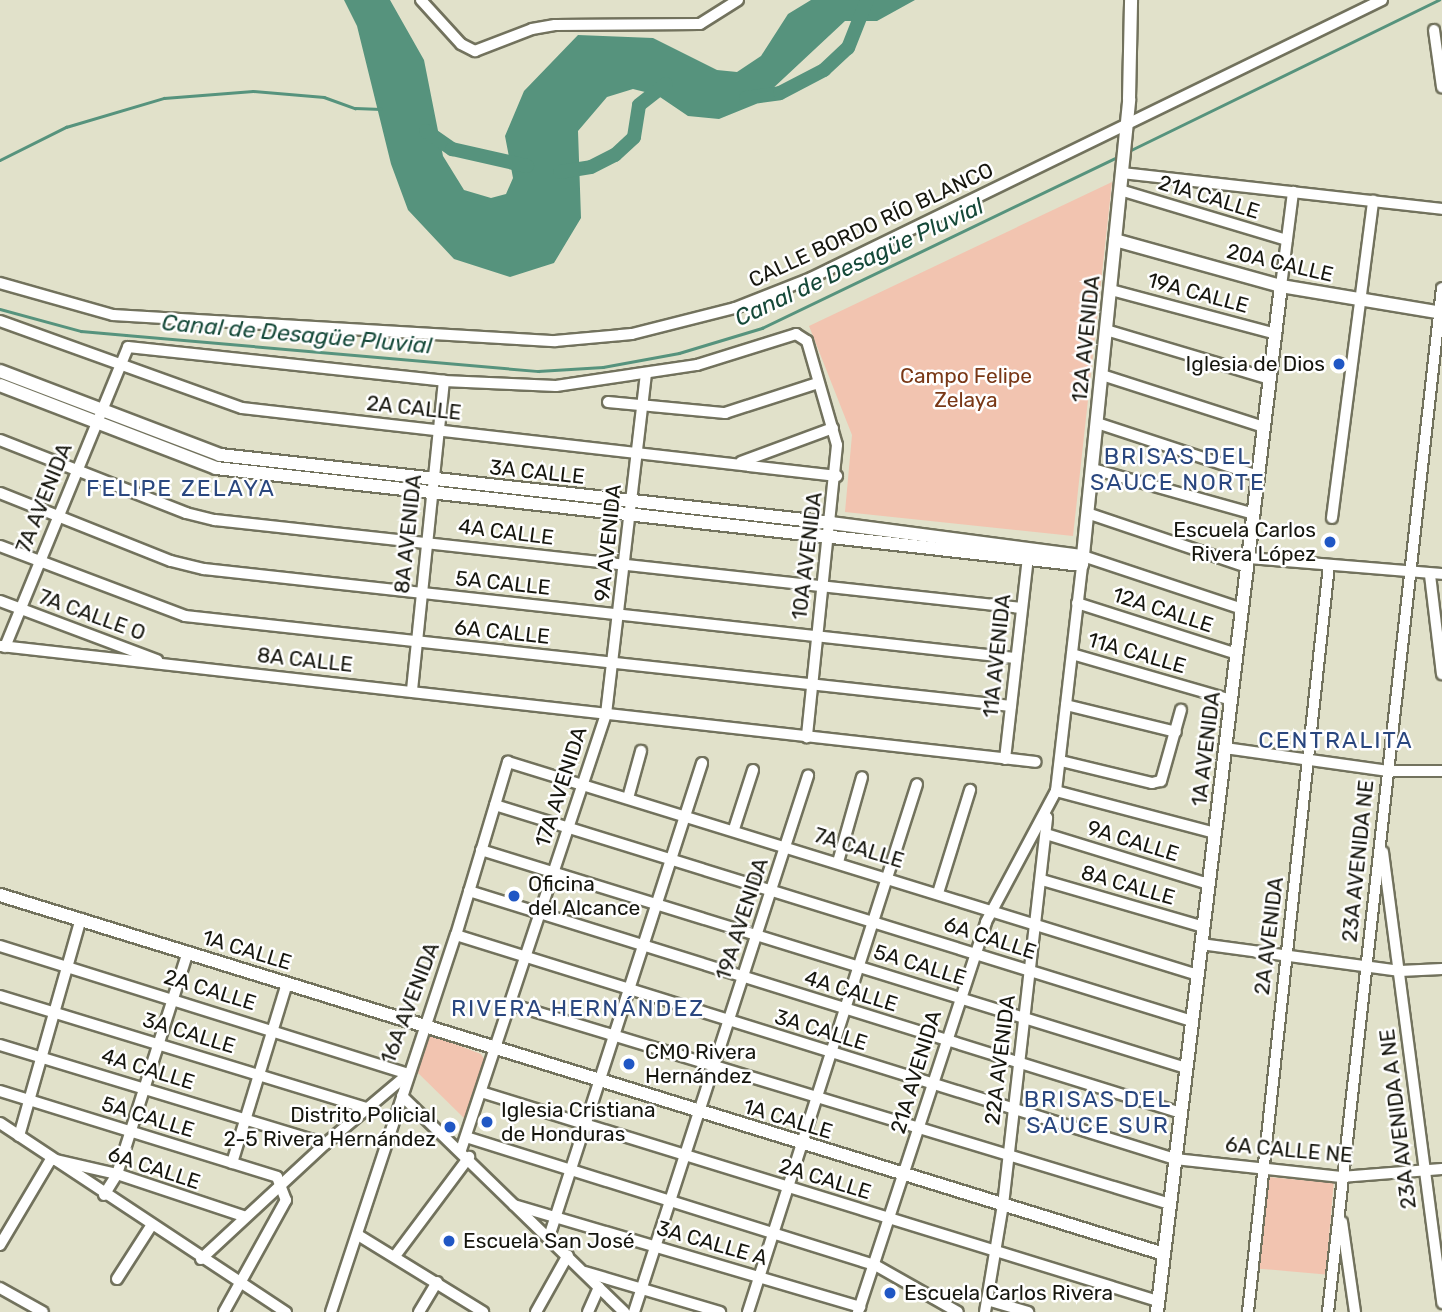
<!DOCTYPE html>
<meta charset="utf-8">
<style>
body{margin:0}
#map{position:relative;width:1442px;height:1312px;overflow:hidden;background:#e1e1ca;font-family:Rubik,sans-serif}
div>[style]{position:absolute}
.green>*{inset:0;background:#f2c4b0;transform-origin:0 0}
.water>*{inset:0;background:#56937d}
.stream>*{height:2.5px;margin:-1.25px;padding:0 1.25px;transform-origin:1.25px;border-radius:1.25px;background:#56937d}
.river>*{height:14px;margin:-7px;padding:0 7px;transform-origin:7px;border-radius:7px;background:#56937d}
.roads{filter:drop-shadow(2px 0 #72725d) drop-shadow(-2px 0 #72725d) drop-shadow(0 2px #72725d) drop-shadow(0 -2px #72725d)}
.minor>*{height:10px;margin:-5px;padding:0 5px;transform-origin:5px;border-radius:5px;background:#fff}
.tertiary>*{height:12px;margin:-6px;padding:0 6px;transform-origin:6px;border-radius:6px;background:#fff}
.dots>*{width:19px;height:19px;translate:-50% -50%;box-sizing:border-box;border:4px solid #fff;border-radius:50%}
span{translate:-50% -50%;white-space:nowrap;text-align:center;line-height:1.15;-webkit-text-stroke:5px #fff;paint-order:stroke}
.street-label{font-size:21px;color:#16160e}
.poi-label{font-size:21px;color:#16160e}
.right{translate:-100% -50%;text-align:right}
.left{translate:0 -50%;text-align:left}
.park-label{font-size:21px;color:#793816}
.water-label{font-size:23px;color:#154939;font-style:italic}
.neighbourhood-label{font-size:23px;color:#2a477f;letter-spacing:2px}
</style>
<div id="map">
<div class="green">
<div style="clip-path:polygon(1112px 182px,1073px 536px,845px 512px,852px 435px,809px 326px)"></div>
<div style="clip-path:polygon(428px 1034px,481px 1054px,484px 1059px,468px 1122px,415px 1070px)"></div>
<div style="left:1267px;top:1177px;width:67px;height:92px;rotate:5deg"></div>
</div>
<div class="water">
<div style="clip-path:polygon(344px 0,390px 0,424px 60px,443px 156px,464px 190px,491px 198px,506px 194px,513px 178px,505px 136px,524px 91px,578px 35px,653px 38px,717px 70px,737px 72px,761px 56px,788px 14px,811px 0,915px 0,877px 21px,845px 21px,756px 104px,719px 119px,688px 116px,657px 95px,633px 89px,607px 97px,578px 131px,581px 218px,554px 263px,510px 277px,454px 259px,408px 210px,391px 164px,357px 26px)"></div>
</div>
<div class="stream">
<div style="left:1129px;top:151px;width:345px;rotate:-26deg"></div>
<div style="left:0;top:160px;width:74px;rotate:-26.6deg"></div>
<div style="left:66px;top:127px;width:102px;rotate:-16.5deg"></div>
<div style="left:164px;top:98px;width:89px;rotate:-4.5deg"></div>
<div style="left:253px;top:91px;width:71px;rotate:4.8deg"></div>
<div style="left:324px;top:97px;width:33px;rotate:20deg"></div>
<div style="left:355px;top:108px;width:26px;rotate:2deg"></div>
<div style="left:0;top:309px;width:84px;rotate:15.2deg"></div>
<div style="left:81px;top:331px;width:45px;rotate:5.1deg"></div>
<div style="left:126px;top:335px;width:414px;rotate:5deg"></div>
<div style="left:538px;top:371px;width:65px;rotate:-3.5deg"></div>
<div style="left:603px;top:367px;width:77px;rotate:-10.4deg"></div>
<div style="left:679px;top:353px;width:87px;rotate:-16.8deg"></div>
<div style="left:762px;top:328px;width:397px;rotate:-25.7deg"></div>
</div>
<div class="river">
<div style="left:746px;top:98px;width:34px;rotate:-8deg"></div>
<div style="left:780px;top:93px;width:50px;rotate:-27.6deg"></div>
<div style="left:824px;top:70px;width:33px;rotate:-43deg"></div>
<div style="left:848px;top:48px;width:52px;rotate:-68.4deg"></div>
<div style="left:426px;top:131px;width:32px;rotate:35deg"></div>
<div style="left:452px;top:149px;width:77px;rotate:12.8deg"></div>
<div style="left:560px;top:172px;width:31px;rotate:-9deg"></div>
<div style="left:591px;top:167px;width:27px;rotate:-27deg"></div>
<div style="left:615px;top:155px;width:26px;rotate:-43deg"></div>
<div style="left:634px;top:137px;width:32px;rotate:-81deg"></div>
<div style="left:639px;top:105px;width:34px;rotate:-38deg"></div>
</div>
<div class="roads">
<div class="minor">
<div style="left:421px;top:0;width:59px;rotate:47.7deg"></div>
<div style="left:461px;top:44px;width:16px;rotate:27deg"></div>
<div style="left:475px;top:51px;width:61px;rotate:-21.1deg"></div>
<div style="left:532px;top:29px;width:23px;rotate:-10deg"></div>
<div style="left:555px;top:25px;width:145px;rotate:-0.4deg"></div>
<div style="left:700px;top:24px;width:45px;rotate:-32.3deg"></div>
<div style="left:1434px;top:30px;width:58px;rotate:82deg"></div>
<div style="left:1122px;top:173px;width:322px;rotate:6.4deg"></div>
<div style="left:1120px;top:190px;width:174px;rotate:16.7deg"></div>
<div style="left:0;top:283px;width:117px;rotate:15.8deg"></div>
<div style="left:113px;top:315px;width:443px;rotate:3.4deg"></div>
<div style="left:555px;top:341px;width:77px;rotate:-5.2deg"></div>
<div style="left:632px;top:334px;width:106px;rotate:-14.2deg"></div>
<div style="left:735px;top:308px;width:82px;rotate:-21.5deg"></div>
<div style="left:811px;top:278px;width:635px;rotate:-25.96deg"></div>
<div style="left:1281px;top:286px;width:95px;rotate:-82.7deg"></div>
<div style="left:1111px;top:290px;width:171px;rotate:14.9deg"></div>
<div style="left:0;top:321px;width:257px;rotate:19.8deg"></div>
<div style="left:242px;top:408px;width:599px;rotate:6.52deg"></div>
<div style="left:1106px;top:330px;width:171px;rotate:16.6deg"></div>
<div style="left:1102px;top:375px;width:170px;rotate:17.8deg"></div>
<div style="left:608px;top:402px;width:118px;rotate:5.4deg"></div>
<div style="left:725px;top:413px;width:98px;rotate:-17.9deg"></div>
<div style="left:1097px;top:423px;width:169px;rotate:18.2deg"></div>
<div style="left:0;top:440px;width:200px;rotate:21.4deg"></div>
<div style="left:186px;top:513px;width:30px;rotate:14deg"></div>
<div style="left:215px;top:520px;width:811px;rotate:6.23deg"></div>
<div style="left:741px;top:462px;width:98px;rotate:-20.3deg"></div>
<div style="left:1093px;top:469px;width:167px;rotate:15.6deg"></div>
<div style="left:0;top:493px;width:184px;rotate:21.7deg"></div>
<div style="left:171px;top:561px;width:34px;rotate:14deg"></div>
<div style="left:204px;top:569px;width:816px;rotate:6.26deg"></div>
<div style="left:1087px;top:513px;width:169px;rotate:18.6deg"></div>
<div style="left:1332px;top:518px;width:320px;rotate:-82.6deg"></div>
<div style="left:0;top:546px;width:198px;rotate:20.7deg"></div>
<div style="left:185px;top:616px;width:831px;rotate:6.22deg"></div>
<div style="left:1083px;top:556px;width:168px;rotate:18.4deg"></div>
<div style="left:1248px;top:558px;width:195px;rotate:4.7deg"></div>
<div style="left:1430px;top:575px;width:100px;rotate:83.1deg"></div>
<div style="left:0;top:601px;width:168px;rotate:20.6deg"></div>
<div style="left:1077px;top:603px;width:168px;rotate:17.7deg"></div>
<div style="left:1px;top:646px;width:1041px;rotate:6.39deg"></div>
<div style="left:5px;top:647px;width:324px;rotate:-67.7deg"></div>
<div style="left:128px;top:347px;width:318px;rotate:6.1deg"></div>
<div style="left:444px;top:381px;width:112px;rotate:2.6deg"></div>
<div style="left:556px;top:386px;width:143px;rotate:-8.5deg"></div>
<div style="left:697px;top:365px;width:104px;rotate:-17.4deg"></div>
<div style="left:796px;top:334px;width:13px;rotate:32deg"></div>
<div style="left:807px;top:341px;width:108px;rotate:73.9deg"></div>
<div style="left:837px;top:445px;width:294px;rotate:95.9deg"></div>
<div style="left:1072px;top:654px;width:166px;rotate:16.1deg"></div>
<div style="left:412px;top:690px;width:311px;rotate:-84.1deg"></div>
<div style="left:1066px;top:705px;width:113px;rotate:13.8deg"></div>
<div style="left:1225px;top:748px;width:165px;rotate:8deg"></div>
<div style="left:1388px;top:771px;width:54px"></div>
<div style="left:1005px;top:759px;width:202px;rotate:-83.5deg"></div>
<div style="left:1061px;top:761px;width:94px;rotate:13.6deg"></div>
<div style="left:1152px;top:783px;width:9px;rotate:-13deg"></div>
<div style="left:1161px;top:781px;width:74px;rotate:-74.3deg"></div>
<div style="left:1056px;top:791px;width:164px;rotate:14.8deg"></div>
<div style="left:628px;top:798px;width:49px;rotate:-74.5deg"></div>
<div style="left:495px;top:805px;width:730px;rotate:17.22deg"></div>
<div style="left:734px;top:829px;width:62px;rotate:-72.1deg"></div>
<div style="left:1046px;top:834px;width:170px;rotate:17.1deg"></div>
<div style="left:481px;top:850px;width:738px;rotate:17.18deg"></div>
<div style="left:1383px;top:852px;width:455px;rotate:82.5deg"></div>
<div style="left:838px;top:862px;width:88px;rotate:-74.2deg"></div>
<div style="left:1042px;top:880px;width:169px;rotate:16.2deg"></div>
<div style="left:469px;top:891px;width:746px;rotate:17.32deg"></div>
<div style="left:938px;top:893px;width:108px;rotate:-72.7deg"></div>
<div style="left:456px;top:935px;width:753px;rotate:17.3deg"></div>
<div style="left:1175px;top:1159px;width:167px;rotate:6.2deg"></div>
<div style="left:1341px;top:1177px;width:101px;rotate:-4.5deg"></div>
<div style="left:1201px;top:944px;width:201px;rotate:7.7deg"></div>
<div style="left:1400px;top:971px;width:42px;rotate:-2.7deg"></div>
<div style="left:0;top:946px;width:428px;rotate:17.4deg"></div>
<div style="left:0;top:996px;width:384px;rotate:17deg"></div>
<div style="left:510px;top:1004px;width:690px;rotate:16.86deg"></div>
<div style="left:0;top:1045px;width:340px;rotate:16.9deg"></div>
<div style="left:0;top:1091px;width:290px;rotate:17.2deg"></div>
<div style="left:277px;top:1177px;width:25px;rotate:69deg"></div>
<div style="left:286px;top:1200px;width:128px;rotate:119deg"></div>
<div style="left:481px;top:1092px;width:709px;rotate:17.16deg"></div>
<div style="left:402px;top:1096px;width:310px;rotate:44.2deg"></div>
<div style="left:0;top:1123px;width:343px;rotate:33.5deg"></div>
<div style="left:19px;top:1136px;width:226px;rotate:-74.1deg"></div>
<div style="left:466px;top:1137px;width:429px;rotate:17.4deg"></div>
<div style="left:875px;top:1265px;width:95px;rotate:29.5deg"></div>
<div style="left:461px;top:1150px;width:459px;rotate:-71.6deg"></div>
<div style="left:606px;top:714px;width:341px;rotate:-83.3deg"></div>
<div style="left:232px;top:1163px;width:188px;rotate:-73deg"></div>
<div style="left:104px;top:1195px;width:25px;rotate:-58deg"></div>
<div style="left:117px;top:1174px;width:233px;rotate:-72.3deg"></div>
<div style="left:514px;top:1205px;width:361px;rotate:16.4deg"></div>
<div style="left:1342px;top:1222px;width:91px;rotate:81.8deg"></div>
<div style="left:358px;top:1235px;width:147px;rotate:31.6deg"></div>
<div style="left:549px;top:1237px;width:498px;rotate:-72.1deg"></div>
<div style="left:0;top:1245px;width:100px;rotate:-59.3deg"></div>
<div style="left:51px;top:1159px;width:68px;rotate:12.8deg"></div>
<div style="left:117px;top:1174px;width:133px;rotate:18.4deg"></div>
<div style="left:395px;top:1256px;width:124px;rotate:-53.2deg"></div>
<div style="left:201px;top:1259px;width:169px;rotate:-42.8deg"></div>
<div style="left:325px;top:1144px;width:109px;rotate:-40.1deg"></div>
<div style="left:585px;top:1272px;width:141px;rotate:16.5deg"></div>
<div style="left:117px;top:1279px;width:63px;rotate:-57.3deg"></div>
<div style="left:0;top:1288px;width:49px;rotate:29.2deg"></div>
<div style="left:987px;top:1300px;width:43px;rotate:16.3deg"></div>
<div style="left:331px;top:1312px;width:397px;rotate:-71.7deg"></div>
<div style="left:456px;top:935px;width:181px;rotate:-73.3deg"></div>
<div style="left:508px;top:762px;width:722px;rotate:17.16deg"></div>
<div style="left:419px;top:1312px;width:35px;rotate:-59deg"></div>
<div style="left:536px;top:1312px;width:65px;rotate:-60.7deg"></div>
<div style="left:588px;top:1312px;width:27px;rotate:-66deg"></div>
<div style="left:634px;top:1312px;width:564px;rotate:-72.02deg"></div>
<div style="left:748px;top:1312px;width:554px;rotate:-72.25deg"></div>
<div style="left:858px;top:1312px;width:410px;rotate:-71.8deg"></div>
<div style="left:986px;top:922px;width:149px;rotate:-61.9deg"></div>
<div style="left:1056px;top:791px;width:227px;rotate:-83.4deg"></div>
<div style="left:985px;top:1312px;width:109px;rotate:-80.5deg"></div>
<div style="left:1003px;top:1205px;width:390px;rotate:-83.5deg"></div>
<div style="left:1248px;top:1312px;width:751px;rotate:-83.81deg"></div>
<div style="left:1328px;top:1312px;width:1030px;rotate:-83.65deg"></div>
</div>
<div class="tertiary">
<div style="left:1115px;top:240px;width:172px;rotate:15.5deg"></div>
<div style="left:1281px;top:286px;width:163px;rotate:9.5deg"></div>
<div style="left:0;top:371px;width:235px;rotate:20.9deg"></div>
<div style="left:220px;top:455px;width:615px;rotate:6.35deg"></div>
<div style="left:831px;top:523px;width:254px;rotate:7.5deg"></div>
<div style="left:0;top:385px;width:231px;rotate:21deg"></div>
<div style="left:216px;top:468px;width:871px;rotate:6.39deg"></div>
<div style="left:1082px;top:565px;width:468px;rotate:-84.2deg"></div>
<div style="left:1129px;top:99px;width:99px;rotate:-88.8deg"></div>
<div style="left:0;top:895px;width:1218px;rotate:17.14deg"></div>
<div style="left:1157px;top:1312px;width:1033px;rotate:-83.11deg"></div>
</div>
</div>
<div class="dots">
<div style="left:1339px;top:364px;background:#2057c4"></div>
<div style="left:1330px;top:542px;background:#2057c4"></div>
<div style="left:514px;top:896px;background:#2057c4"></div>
<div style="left:629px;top:1064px;background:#2057c4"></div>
<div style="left:487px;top:1122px;background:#2057c4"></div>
<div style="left:450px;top:1127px;background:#2057c4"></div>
<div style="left:449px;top:1241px;background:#2057c4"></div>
<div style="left:890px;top:1293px;background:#2057c4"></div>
</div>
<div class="street-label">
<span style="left:1209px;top:197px;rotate:17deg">21A CALLE</span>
<span style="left:871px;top:225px;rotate:-25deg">CALLE BORDO RÍO BLANCO</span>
<span style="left:1280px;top:263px;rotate:13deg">20A CALLE</span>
<span style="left:1198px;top:293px;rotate:15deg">19A CALLE</span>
<span style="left:1086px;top:339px;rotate:-84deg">12A AVENIDA</span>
<span style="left:414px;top:408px;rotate:6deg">2A CALLE</span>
<span style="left:537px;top:472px;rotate:6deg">3A CALLE</span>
<span style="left:44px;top:498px;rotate:-68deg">7A AVENIDA</span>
<span style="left:506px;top:532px;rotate:7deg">4A CALLE</span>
<span style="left:408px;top:534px;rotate:-84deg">8A AVENIDA</span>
<span style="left:608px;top:543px;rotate:-84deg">9A AVENIDA</span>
<span style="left:807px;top:556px;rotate:-83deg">10A AVENIDA</span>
<span style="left:503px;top:583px;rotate:6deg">5A CALLE</span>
<span style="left:1163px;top:610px;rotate:18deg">12A CALLE</span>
<span style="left:92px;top:615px;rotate:20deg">7A CALLE O</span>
<span style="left:502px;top:632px;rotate:6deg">6A CALLE</span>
<span style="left:1137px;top:653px;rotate:16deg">11A CALLE</span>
<span style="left:997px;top:656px;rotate:-84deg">11A AVENIDA</span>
<span style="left:305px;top:660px;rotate:6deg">8A CALLE</span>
<span style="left:1206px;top:749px;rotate:-83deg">1A AVENIDA</span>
<span style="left:561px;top:787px;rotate:-72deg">17A AVENIDA</span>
<span style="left:1133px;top:841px;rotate:17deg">9A CALLE</span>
<span style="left:859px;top:848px;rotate:17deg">7A CALLE</span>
<span style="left:1358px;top:861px;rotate:-84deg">23A AVENIDA NE</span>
<span style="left:1128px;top:885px;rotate:16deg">8A CALLE</span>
<span style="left:742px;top:919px;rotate:-72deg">19A AVENIDA</span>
<span style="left:1269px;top:936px;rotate:-83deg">2A AVENIDA</span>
<span style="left:990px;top:938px;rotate:18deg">6A CALLE</span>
<span style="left:247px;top:950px;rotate:17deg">1A CALLE</span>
<span style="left:920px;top:965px;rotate:17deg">5A CALLE</span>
<span style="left:210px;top:990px;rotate:17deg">2A CALLE</span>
<span style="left:851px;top:991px;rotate:17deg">4A CALLE</span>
<span style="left:410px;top:1003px;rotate:-69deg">16A AVENIDA</span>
<span style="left:821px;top:1030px;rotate:17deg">3A CALLE</span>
<span style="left:189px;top:1033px;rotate:17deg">3A CALLE</span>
<span style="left:1000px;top:1060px;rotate:-83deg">22A AVENIDA</span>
<span style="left:148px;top:1069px;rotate:17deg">4A CALLE</span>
<span style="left:916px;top:1072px;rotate:-73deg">21A AVENIDA</span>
<span style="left:148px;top:1117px;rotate:17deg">5A CALLE</span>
<span style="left:788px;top:1119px;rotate:17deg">1A CALLE</span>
<span style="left:1398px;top:1119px;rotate:-97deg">23A AVENIDA A NE</span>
<span style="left:1289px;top:1150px;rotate:5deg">6A CALLE NE</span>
<span style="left:154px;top:1168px;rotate:18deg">6A CALLE</span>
<span style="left:825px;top:1179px;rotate:17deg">2A CALLE</span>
<span style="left:712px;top:1243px;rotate:16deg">3A CALLE A</span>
</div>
<div class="poi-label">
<span class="right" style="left:1325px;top:364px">Iglesia de Dios</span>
<span class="right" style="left:1316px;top:542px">Escuela Carlos<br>Rivera López</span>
<span class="left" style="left:528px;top:896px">Oficina<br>del Alcance</span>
<span class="left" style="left:645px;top:1064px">CMO Rivera<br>Hernández</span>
<span class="left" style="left:501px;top:1122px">Iglesia Cristiana<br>de Honduras</span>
<span class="right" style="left:436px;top:1127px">Distrito Policial<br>2-5 Rivera Hernández</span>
<span class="left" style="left:463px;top:1241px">Escuela San José</span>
<span class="left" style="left:904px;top:1293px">Escuela Carlos Rivera</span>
</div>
<div class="park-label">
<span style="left:966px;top:388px">Campo Felipe<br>Zelaya</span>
</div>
<div class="water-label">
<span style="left:859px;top:262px;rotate:-25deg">Canal de Desagüe Pluvial</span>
<span style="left:297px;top:334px;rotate:5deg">Canal de Desagüe Pluvial</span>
</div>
<div class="neighbourhood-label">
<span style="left:1178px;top:469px">BRISAS DEL<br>SAUCE NORTE</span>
<span style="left:181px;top:488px">FELIPE ZELAYA</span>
<span style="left:1336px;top:740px">CENTRALITA</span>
<span style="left:578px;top:1008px">RIVERA HERNÁNDEZ</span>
<span style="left:1098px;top:1112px">BRISAS DEL<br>SAUCE SUR</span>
</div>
</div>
